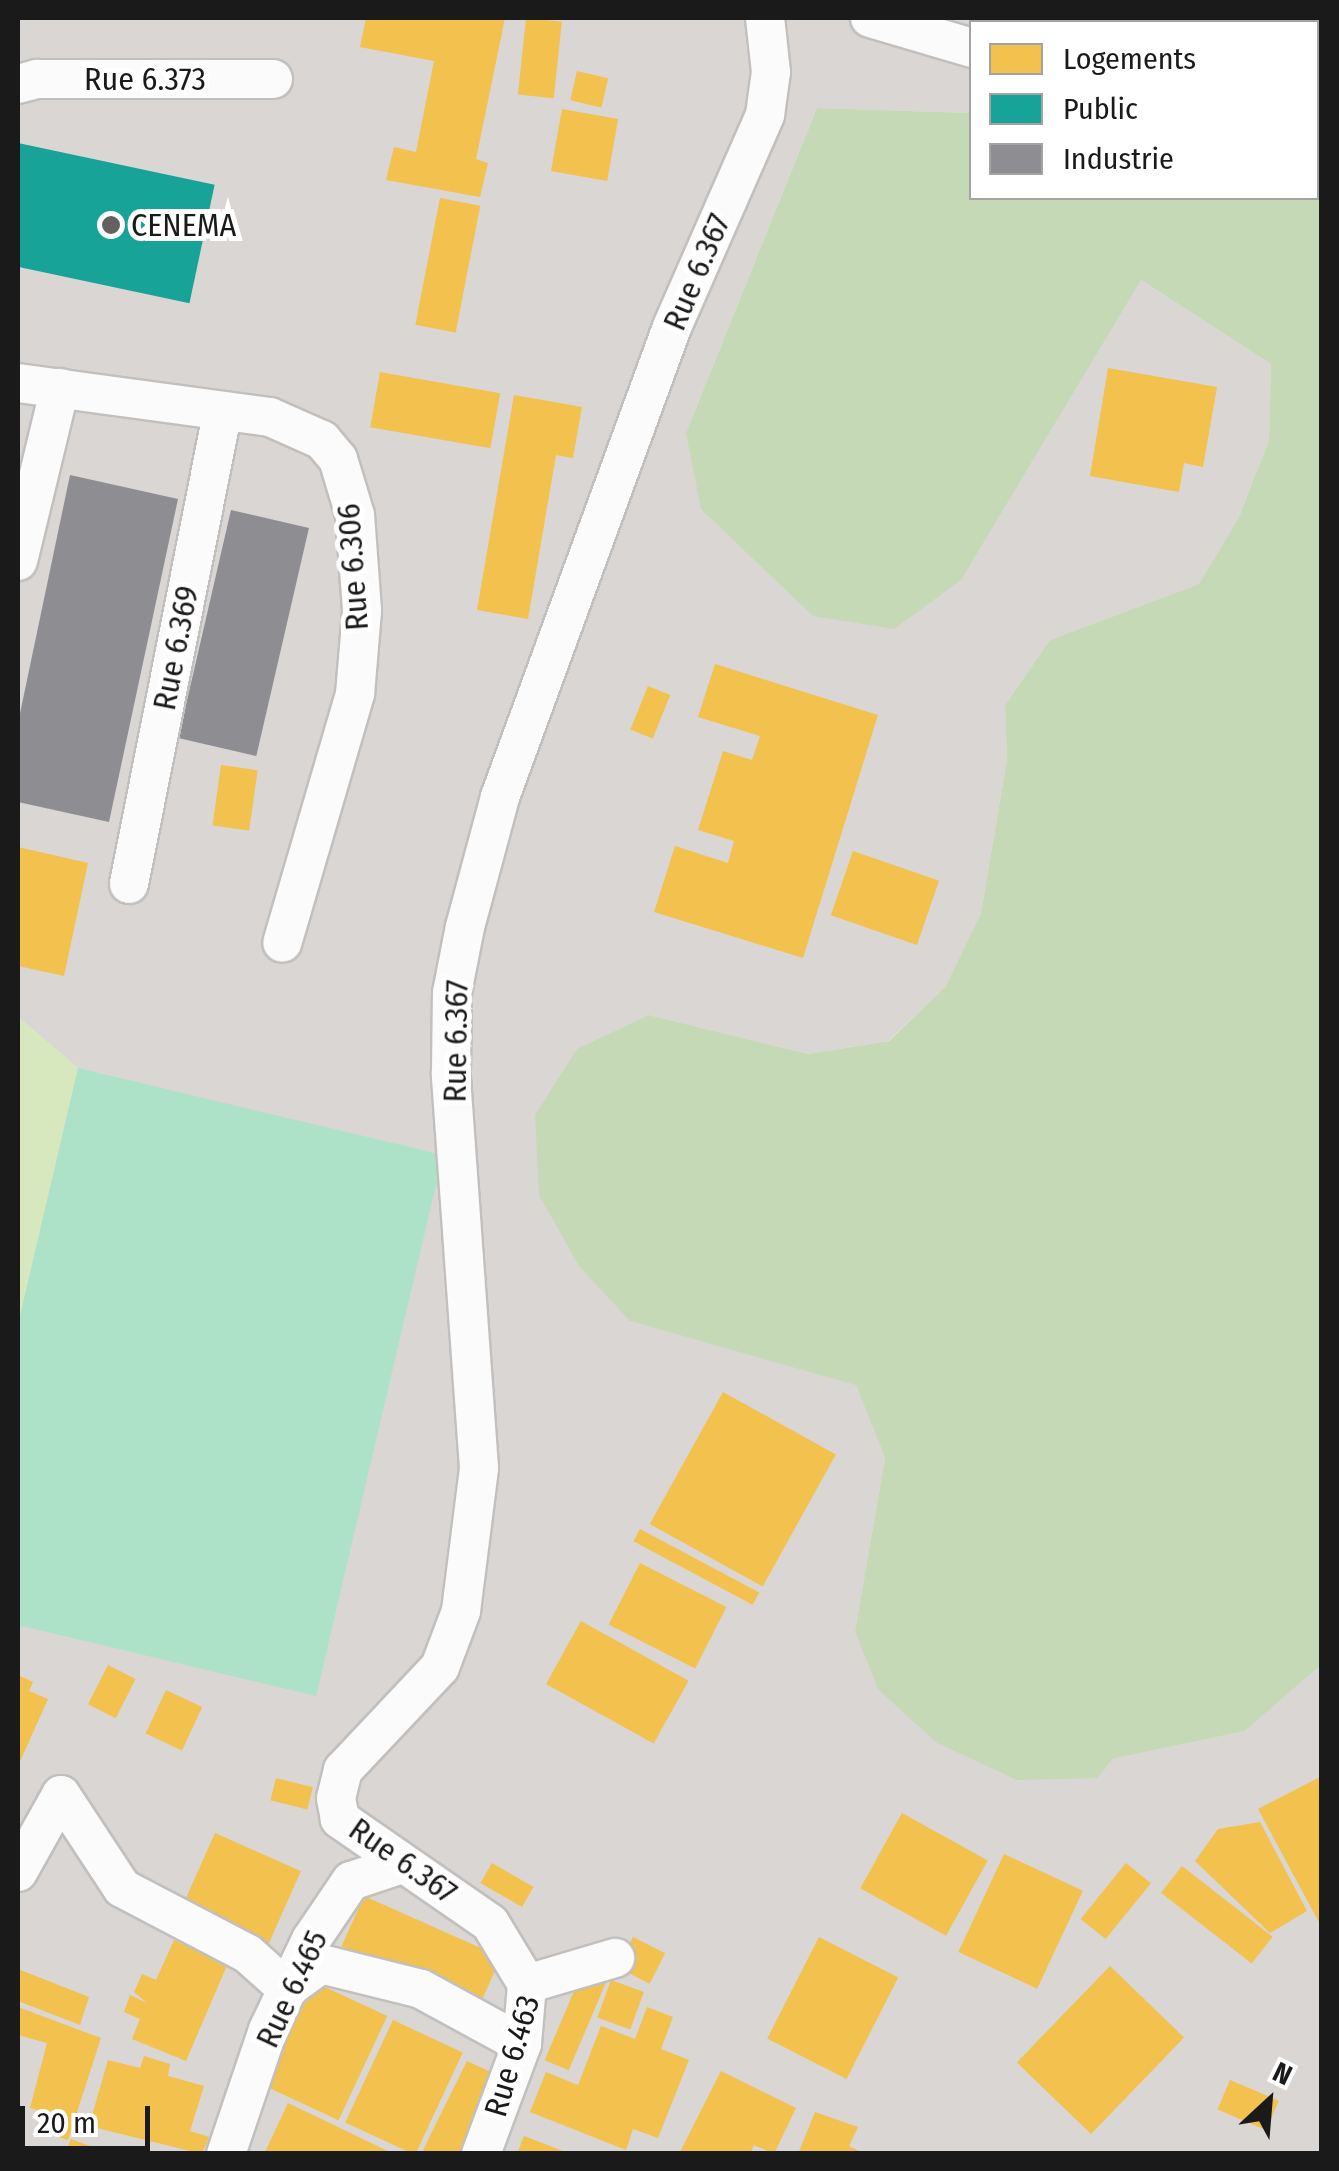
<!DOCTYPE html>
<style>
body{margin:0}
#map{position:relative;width:1339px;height:2171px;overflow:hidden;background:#eae7e2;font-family:"Fira Sans Condensed",sans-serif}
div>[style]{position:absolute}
.residential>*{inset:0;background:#d9d6d4}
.grass>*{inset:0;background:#d7e8bf}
.forest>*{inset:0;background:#c5d9b7}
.pitch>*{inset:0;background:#ade2c8}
.homes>*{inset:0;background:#f2c14e;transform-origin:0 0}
.public>*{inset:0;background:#17a398;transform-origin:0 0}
.industry>*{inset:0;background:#8d8d92;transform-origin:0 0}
.roads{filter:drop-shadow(2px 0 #c2c0be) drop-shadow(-2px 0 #c2c0be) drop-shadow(0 2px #c2c0be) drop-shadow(0 -2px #c2c0be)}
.street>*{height:38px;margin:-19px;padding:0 19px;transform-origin:19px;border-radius:19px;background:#fcfbfb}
.dots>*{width:28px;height:28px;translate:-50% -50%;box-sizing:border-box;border:5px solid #fff;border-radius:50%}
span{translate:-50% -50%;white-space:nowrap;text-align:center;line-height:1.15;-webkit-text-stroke:10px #fff;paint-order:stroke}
.street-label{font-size:32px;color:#1a1a1a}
.poi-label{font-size:32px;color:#1a1a1a}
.left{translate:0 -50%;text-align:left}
.frame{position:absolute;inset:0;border:20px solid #1a1a1a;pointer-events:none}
.legend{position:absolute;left:969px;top:20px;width:350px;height:180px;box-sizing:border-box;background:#fff;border:2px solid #a3a3a3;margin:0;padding:12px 18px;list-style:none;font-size:30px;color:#1a1a1a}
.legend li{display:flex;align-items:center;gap:20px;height:50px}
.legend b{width:50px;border:2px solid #a3a3a3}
.north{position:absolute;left:1219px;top:2051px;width:100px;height:100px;-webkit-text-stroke:8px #fff;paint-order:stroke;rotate:26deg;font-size:28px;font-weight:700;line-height:40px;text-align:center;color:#1a1a1a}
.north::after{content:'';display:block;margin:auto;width:35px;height:45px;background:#1a1a1a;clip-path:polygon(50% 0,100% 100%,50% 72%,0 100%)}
.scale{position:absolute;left:20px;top:2106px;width:130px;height:45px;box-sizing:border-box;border:5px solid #1a1a1a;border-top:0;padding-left:12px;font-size:30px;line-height:35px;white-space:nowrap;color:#1a1a1a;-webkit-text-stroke:8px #fff;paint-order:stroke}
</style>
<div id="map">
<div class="residential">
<div style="clip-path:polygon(18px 18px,1321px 18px,1317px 32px,1316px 22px,972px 22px,971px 113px,817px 108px,686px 433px,1116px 316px,1141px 280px,1271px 364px,1269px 440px,1239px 517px,1199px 584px,1050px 640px,1005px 705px,1007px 759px,981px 913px,945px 987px,888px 1041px,808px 1054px,649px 1015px,630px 1321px,856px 1384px,885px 1458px,855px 1631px,1112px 1759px,1245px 1731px,1321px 1665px,1321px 2153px,18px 2153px,18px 1324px,78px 1068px,18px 1017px)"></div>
</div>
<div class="grass">
<div style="clip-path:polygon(18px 1017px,78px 1068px,18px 1324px)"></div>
</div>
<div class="forest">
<div style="clip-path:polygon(1321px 29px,1321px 1665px,1245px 1731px,1112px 1759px,1098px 1778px,1017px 1780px,937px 1743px,878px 1689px,855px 1631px,885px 1458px,856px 1385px,630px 1321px,579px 1266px,539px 1195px,535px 1115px,577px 1049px,649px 1015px,808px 1054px,889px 1041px,945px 987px,981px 913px,1007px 759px,1005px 705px,1050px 640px,1199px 584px,1239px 517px,1269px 440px,1271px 364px,1141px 280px,961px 580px,894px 629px,813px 616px,701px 509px,686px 433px,817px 108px,971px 113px,972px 198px,1316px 198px)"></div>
</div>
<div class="pitch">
<div style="clip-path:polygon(78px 1068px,443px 1155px,316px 1696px,18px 1625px,18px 1324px)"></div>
</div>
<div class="homes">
<div style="clip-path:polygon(366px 18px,505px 18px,476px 159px,488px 163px,480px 197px,386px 180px,394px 147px,416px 152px,434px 61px,360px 47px)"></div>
<div style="left:526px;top:18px;width:36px;height:77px;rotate:6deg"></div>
<div style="left:577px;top:71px;width:32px;height:30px;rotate:13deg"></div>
<div style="left:562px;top:109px;width:57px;height:63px;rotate:10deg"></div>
<div style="left:440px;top:198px;width:41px;height:129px;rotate:11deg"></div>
<div style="clip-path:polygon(1108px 368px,1217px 387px,1203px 467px,1184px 463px,1179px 492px,1090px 476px)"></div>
<div style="left:380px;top:372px;width:122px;height:56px;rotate:10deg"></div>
<div style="clip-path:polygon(514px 395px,582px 407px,573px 458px,556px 455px,528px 619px,477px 610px)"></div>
<div style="clip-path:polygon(715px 664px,878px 715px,803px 958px,654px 912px,675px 846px,728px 863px,734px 841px,698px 830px,723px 751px,752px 760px,760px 736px,698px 717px)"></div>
<div style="left:648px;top:686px;width:24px;height:47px;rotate:22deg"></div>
<div style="left:221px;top:765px;width:37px;height:61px;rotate:8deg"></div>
<div style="clip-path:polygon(18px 847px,88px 863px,64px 976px,18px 966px)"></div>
<div style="left:853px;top:851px;width:91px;height:68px;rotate:19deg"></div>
<div style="left:723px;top:1392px;width:129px;height:151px;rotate:29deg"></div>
<div style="left:640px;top:1529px;width:135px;height:14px;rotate:28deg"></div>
<div style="left:640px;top:1563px;width:97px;height:69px;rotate:27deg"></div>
<div style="left:581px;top:1621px;width:123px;height:72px;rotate:29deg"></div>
<div style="left:108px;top:1665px;width:31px;height:44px;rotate:27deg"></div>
<div style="clip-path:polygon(18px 1675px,33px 1682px,29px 1691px,48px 1699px,18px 1766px)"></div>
<div style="left:166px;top:1690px;width:40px;height:48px;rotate:25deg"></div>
<div style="clip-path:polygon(1322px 1776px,1322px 1928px,1258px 1809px)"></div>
<div style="left:276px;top:1778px;width:38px;height:23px;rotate:14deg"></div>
<div style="left:902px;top:1813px;width:98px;height:86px;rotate:29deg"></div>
<div style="clip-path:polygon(1260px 1822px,1307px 1911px,1270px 1933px,1195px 1861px,1218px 1829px)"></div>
<div style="left:215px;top:1833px;width:94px;height:101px;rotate:24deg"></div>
<div style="left:1004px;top:1854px;width:87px;height:108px;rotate:25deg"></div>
<div style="left:492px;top:1863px;width:48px;height:23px;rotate:30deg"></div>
<div style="left:1126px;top:1863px;width:32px;height:72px;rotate:39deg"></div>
<div style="left:1182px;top:1866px;width:115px;height:34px;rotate:38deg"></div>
<div style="left:364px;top:1896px;width:150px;height:55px;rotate:24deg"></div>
<div style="left:633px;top:1937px;width:36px;height:34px;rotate:27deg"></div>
<div style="left:819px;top:1937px;width:89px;height:114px;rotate:27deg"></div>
<div style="clip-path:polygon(174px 1940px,228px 1963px,186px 2061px,132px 2039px,140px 2019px,124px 2012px,130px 1995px,147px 2003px,134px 1992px,142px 1974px,156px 1980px)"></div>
<div style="left:1110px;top:1966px;width:103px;height:134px;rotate:44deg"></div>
<div style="clip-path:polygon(18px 1969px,89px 1997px,80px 2025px,18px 2001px)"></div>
<div style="left:583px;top:1970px;width:26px;height:98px;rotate:23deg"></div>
<div style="left:611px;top:1980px;width:35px;height:40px;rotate:20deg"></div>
<div style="left:312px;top:1981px;width:83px;height:115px;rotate:25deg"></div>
<div style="clip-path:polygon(18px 2007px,101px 2038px,68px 2140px,42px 2132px,48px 2113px,30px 2108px,47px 2043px,18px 2035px)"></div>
<div style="clip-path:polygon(647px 2007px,673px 2017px,661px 2049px,689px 2060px,658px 2138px,633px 2129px,626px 2150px,530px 2112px,546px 2072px,578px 2085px,601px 2026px,635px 2039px)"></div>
<div style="left:393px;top:2020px;width:77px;height:113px;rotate:25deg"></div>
<div style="clip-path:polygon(144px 2056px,170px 2064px,168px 2076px,204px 2086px,190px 2131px,209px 2137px,202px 2154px,89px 2126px,108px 2060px,140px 2068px)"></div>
<div style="clip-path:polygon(467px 2061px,502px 2077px,465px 2154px,430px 2154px,423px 2150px)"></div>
<div style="clip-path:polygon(721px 2071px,796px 2108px,774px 2154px,754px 2145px,750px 2154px,679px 2154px)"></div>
<div style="left:1230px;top:2080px;width:53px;height:32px;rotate:23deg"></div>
<div style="clip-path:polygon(288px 2103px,394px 2154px,264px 2154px)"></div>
<div style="clip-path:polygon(815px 2112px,858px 2127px,849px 2146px,865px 2154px,798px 2154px)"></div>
<div style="clip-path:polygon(524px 2136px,568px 2153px,568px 2154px,517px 2154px)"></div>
<div style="clip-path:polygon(71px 2139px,109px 2153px,109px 2154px,65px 2154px)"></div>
</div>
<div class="public">
<div style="left:18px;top:143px;width:201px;height:121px;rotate:12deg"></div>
</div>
<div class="industry">
<div style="clip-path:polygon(70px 475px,178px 499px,109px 822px,18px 802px,18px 723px)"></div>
<div style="left:231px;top:510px;width:80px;height:234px;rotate:13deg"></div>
</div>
<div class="roads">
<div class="street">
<div style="left:870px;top:18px;width:106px;rotate:16.4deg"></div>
<div style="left:1209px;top:22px;width:8px;rotate:-30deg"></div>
<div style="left:1290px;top:22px;width:4px;rotate:-90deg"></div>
<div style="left:18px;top:84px;width:20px;rotate:-15deg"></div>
<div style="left:37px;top:79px;width:236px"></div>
<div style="left:18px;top:383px;width:254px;rotate:7.7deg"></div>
<div style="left:270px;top:417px;width:57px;rotate:23.9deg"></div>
<div style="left:322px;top:440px;width:25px;rotate:50deg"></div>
<div style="left:338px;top:459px;width:59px;rotate:73.1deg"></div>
<div style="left:355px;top:515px;width:96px;rotate:85.8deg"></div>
<div style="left:362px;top:611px;width:83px;rotate:94.8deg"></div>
<div style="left:355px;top:694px;width:259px;rotate:106.3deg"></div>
<div style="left:18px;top:561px;width:178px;rotate:-76.4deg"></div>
<div style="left:129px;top:884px;width:480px;rotate:-78.8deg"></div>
<div style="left:18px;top:1872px;width:88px;rotate:-60.8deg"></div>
<div style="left:61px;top:1795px;width:111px;rotate:56.7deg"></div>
<div style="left:122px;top:1888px;width:142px;rotate:27.6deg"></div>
<div style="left:248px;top:1954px;width:52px;rotate:41.9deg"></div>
<div style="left:287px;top:1989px;width:42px;rotate:-36.3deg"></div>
<div style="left:321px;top:1964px;width:103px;rotate:14deg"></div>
<div style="left:421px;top:1989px;width:115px;rotate:28.6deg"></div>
<div style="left:527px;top:1984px;width:71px;rotate:-121.2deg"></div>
<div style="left:490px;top:1923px;width:183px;rotate:-145.3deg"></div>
<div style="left:340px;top:1819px;width:21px;rotate:-101deg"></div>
<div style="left:336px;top:1798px;width:29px;rotate:-76deg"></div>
<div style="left:343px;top:1770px;width:141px;rotate:-46.7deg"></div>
<div style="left:440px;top:1667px;width:60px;rotate:-69.4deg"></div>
<div style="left:461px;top:1611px;width:144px;rotate:-82.8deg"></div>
<div style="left:479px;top:1468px;width:396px;rotate:-94.1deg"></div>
<div style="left:451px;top:1073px;width:80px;rotate:-89.3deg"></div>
<div style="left:452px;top:993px;width:67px;rotate:-78.9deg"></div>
<div style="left:465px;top:927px;width:135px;rotate:-74.9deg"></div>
<div style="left:500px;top:797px;width:500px;rotate:-69.9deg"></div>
<div style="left:672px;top:327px;width:232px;rotate:-66.3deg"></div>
<div style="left:765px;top:115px;width:43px;rotate:-82.1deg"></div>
<div style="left:771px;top:72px;width:54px;rotate:-96.3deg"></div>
<div style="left:226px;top:2154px;width:131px;rotate:-71.3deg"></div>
<div style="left:268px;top:2030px;width:100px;rotate:-64.5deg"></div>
<div style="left:311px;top:1940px;width:71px;rotate:-55.9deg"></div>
<div style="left:351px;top:1881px;width:54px;rotate:-18.4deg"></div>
<div style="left:481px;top:2154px;width:117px;rotate:-69.6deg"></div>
<div style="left:522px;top:2044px;width:60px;rotate:-85.2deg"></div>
<div style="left:527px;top:1984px;width:92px;rotate:-16.5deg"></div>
</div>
</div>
<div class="dots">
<div style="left:111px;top:225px;background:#636260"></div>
</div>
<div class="street-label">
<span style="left:145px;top:79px">Rue 6.373</span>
<span style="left:697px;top:272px;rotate:-67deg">Rue 6.367</span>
<span style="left:353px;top:567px;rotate:-94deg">Rue 6.306</span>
<span style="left:176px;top:648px;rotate:-79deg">Rue 6.369</span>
<span style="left:456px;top:1041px;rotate:-89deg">Rue 6.367</span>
<span style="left:403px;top:1861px;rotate:35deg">Rue 6.367</span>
<span style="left:292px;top:1989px;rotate:-65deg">Rue 6.465</span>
<span style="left:512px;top:2056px;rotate:-74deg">Rue 6.463</span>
</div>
<div class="poi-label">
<span class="left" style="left:131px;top:225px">CENEMA</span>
</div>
<div class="frame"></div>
<ul class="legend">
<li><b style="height:28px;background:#f2c14e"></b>Logements</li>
<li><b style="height:28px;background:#17a398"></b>Public</li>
<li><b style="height:28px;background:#8d8d92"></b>Industrie</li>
</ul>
<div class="north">N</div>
<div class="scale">20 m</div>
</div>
